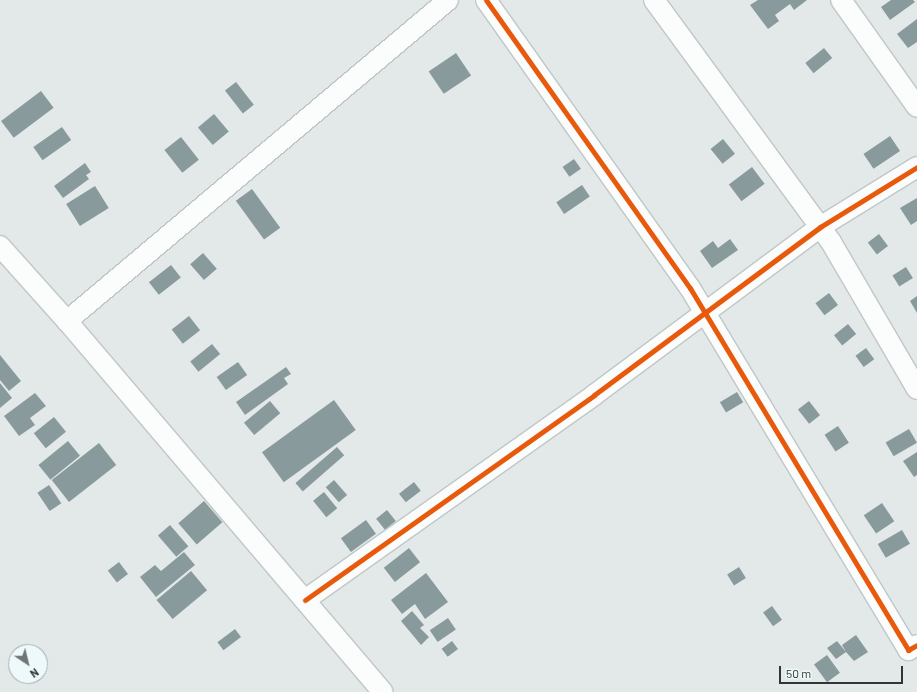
<!DOCTYPE html>
<style>
body{margin:0}
#map{position:relative;width:917px;height:692px;overflow:hidden;background:#e3e9e9;font-family:Barlow,sans-serif}
div>[style]{position:absolute}
.building>*{inset:0;background:#899a9c;transform-origin:0 0}
.roads{filter:drop-shadow(1px 0 #c1c6c6) drop-shadow(-1px 0 #c1c6c6) drop-shadow(0 1px #c1c6c6) drop-shadow(0 -1px #c1c6c6)}
.minor>*{height:20px;margin:-10px;padding:0 10px;transform-origin:10px;border-radius:10px;background:#fbfcfc}
.cycleway>*{height:5px;margin:-2.5px;padding:0 2.5px;transform-origin:2.5px;border-radius:2.5px;background:#e8590c}
span{translate:-50% -50%;white-space:nowrap;text-align:center;line-height:1.15;-webkit-text-stroke:4px #edf9fa;paint-order:stroke}
.north{position:absolute;left:8px;top:644px;width:40px;height:40px;box-sizing:border-box;background:#edf9fa;border:1px solid #a2abac;border-radius:50%;rotate:145deg;font-size:11px;font-weight:700;line-height:16px;text-align:center;color:#313536}
.north::after{content:'';display:block;margin:auto;width:14px;height:18px;background:#6f7475;clip-path:polygon(50% 0,100% 100%,50% 72%,0 100%)}
.scale{position:absolute;left:779px;top:666px;width:124px;height:18px;box-sizing:border-box;border:2px solid #313536;border-top:0;padding-left:5px;font-size:12px;line-height:14px;white-space:nowrap;color:#313536;-webkit-text-stroke:3px #edf9fa;paint-order:stroke}
</style>
<div id="map">
<div class="building">
<div style="clip-path:polygon(758px 0,807px 0,794px 10px,790px 4px,775px 15px,779px 21px,768px 29px,750px 5px)"></div>
<div style="clip-path:polygon(891px 0,913px 0,915px 2px,890px 20px,881px 7px)"></div>
<div style="clip-path:polygon(917px 19px,917px 42px,908px 48px,897px 34px)"></div>
<div style="left:824px;top:48px;width:13px;height:24px;rotate:51deg"></div>
<div style="left:456px;top:53px;width:27px;height:33px;rotate:56deg"></div>
<div style="left:236px;top:82px;width:29px;height:14px;rotate:52deg"></div>
<div style="left:41px;top:91px;width:21px;height:50px;rotate:53deg"></div>
<div style="left:214px;top:114px;width:23px;height:21px;rotate:50deg"></div>
<div style="left:62px;top:127px;width:16px;height:35px;rotate:55deg"></div>
<div style="left:890px;top:136px;width:18px;height:32px;rotate:56deg"></div>
<div style="left:181px;top:137px;width:29px;height:21px;rotate:52deg"></div>
<div style="left:723px;top:139px;width:19px;height:16px;rotate:51deg"></div>
<div style="left:574px;top:159px;width:12px;height:14px;rotate:55deg"></div>
<div style="clip-path:polygon(85px 163px,91px 172px,86px 175px,89px 179px,63px 198px,54px 186px)"></div>
<div style="left:752px;top:167px;width:21px;height:29px;rotate:53deg"></div>
<div style="left:582px;top:185px;width:14px;height:31px;rotate:56deg"></div>
<div style="left:95px;top:186px;width:26px;height:34px;rotate:58deg"></div>
<div style="left:252px;top:189px;width:48px;height:20px;rotate:54deg"></div>
<div style="clip-path:polygon(917px 198px,917px 221px,911px 225px,900px 208px)"></div>
<div style="left:879px;top:234px;width:15px;height:14px;rotate:53deg"></div>
<div style="clip-path:polygon(730px 239px,738px 250px,712px 268px,700px 251px,713px 241px,718px 248px)"></div>
<div style="left:203px;top:253px;width:21px;height:17px;rotate:49deg"></div>
<div style="left:171px;top:265px;width:16px;height:28px;rotate:52deg"></div>
<div style="left:906px;top:267px;width:13px;height:16px;rotate:58deg"></div>
<div style="left:829px;top:293px;width:15px;height:17px;rotate:53deg"></div>
<div style="clip-path:polygon(917px 296px,917px 313px,910px 301px)"></div>
<div style="left:189px;top:316px;width:18px;height:22px;rotate:52deg"></div>
<div style="left:848px;top:324px;width:13px;height:18px;rotate:51deg"></div>
<div style="left:212px;top:344px;width:13px;height:28px;rotate:51deg"></div>
<div style="left:866px;top:348px;width:14px;height:13px;rotate:54deg"></div>
<div style="clip-path:polygon(0 355px,21px 381px,9px 391px,0 380px)"></div>
<div style="left:238px;top:362px;width:16px;height:26px;rotate:55deg"></div>
<div style="clip-path:polygon(286px 367px,291px 374px,284px 378px,288px 384px,245px 415px,236px 402px)"></div>
<div style="clip-path:polygon(0 383px,12px 398px,0 408px)"></div>
<div style="left:737px;top:392px;width:12px;height:20px;rotate:59deg"></div>
<div style="clip-path:polygon(35px 393px,46px 406px,30px 418px,35px 425px,19px 436px,4px 416px)"></div>
<div style="left:334px;top:400px;width:37px;height:89px;rotate:54deg"></div>
<div style="left:270px;top:401px;width:16px;height:34px;rotate:50deg"></div>
<div style="left:809px;top:401px;width:18px;height:14px;rotate:52deg"></div>
<div style="left:54px;top:417px;width:19px;height:26px;rotate:51deg"></div>
<div style="left:838px;top:426px;width:20px;height:16px;rotate:57deg"></div>
<div style="left:909px;top:429px;width:16px;height:27px;rotate:60deg"></div>
<div style="left:68px;top:441px;width:19px;height:38px;rotate:51deg"></div>
<div style="left:99px;top:443px;width:28px;height:60px;rotate:52deg"></div>
<div style="left:337px;top:447px;width:11px;height:55px;rotate:49deg"></div>
<div style="clip-path:polygon(917px 452px,917px 475px,914px 477px,903px 461px)"></div>
<div style="left:334px;top:480px;width:20px;height:11px;rotate:49deg"></div>
<div style="left:414px;top:482px;width:11px;height:19px;rotate:52deg"></div>
<div style="left:49px;top:485px;width:22px;height:14px;rotate:56deg"></div>
<div style="left:324px;top:492px;width:21px;height:14px;rotate:51deg"></div>
<div style="left:204px;top:501px;width:28px;height:34px;rotate:49deg"></div>
<div style="left:882px;top:503px;width:22px;height:22px;rotate:56deg"></div>
<div style="left:387px;top:510px;width:14px;height:14px;rotate:51deg"></div>
<div style="left:366px;top:520px;width:17px;height:31px;rotate:54deg"></div>
<div style="left:170px;top:525px;width:28px;height:16px;rotate:49deg"></div>
<div style="left:902px;top:530px;width:16px;height:28px;rotate:60deg"></div>
<div style="left:409px;top:548px;width:18px;height:32px;rotate:52deg"></div>
<div style="clip-path:polygon(184px 552px,195px 565px,156px 597px,140px 577px,155px 565px,161px 571px)"></div>
<div style="left:119px;top:562px;width:15px;height:14px;rotate:53deg"></div>
<div style="left:739px;top:567px;width:13px;height:14px;rotate:58deg"></div>
<div style="left:191px;top:571px;width:25px;height:45px;rotate:50deg"></div>
<div style="clip-path:polygon(426px 573px,448px 602px,425px 619px,415px 604px,402px 614px,391px 600px)"></div>
<div style="left:772px;top:606px;width:17px;height:11px;rotate:54deg"></div>
<div style="clip-path:polygon(412px 611px,424px 625px,420px 628px,429px 637px,421px 645px,401px 621px)"></div>
<div style="left:448px;top:618px;width:14px;height:22px;rotate:56deg"></div>
<div style="left:235px;top:629px;width:10px;height:22px;rotate:53deg"></div>
<div style="clip-path:polygon(856px 635px,868px 652px,854px 661px,846px 652px,836px 659px,827px 648px,837px 641px,846px 652px,842px 645px)"></div>
<div style="left:452px;top:641px;width:10px;height:13px;rotate:53deg"></div>
<div style="left:827px;top:655px;width:22px;height:16px;rotate:54deg"></div>
</div>
<div class="roads">
<div class="minor">
<div style="left:486px;top:0;width:353px;rotate:54.7deg"></div>
<div style="left:690px;top:288px;width:423px;rotate:58.9deg"></div>
<div style="left:908px;top:650px;width:10px;rotate:-29deg"></div>
<div style="left:654px;top:0;width:300px;rotate:53.8deg"></div>
<div style="left:831px;top:242px;width:170px;rotate:59.7deg"></div>
<div style="left:841px;top:0;width:131px;rotate:54.6deg"></div>
<div style="left:0;top:246px;width:101px;rotate:48.2deg"></div>
<div style="left:67px;top:321px;width:487px;rotate:49.6deg"></div>
<div style="left:67px;top:321px;width:498px;rotate:-40.1deg"></div>
<div style="left:305px;top:600px;width:354px;rotate:-35.3deg"></div>
<div style="left:594px;top:395px;width:282px;rotate:-36.6deg"></div>
<div style="left:820px;top:227px;width:114px;rotate:-31.7deg"></div>
</div>
</div>
<div class="cycleway">
<div style="left:486px;top:0;width:353px;rotate:54.7deg"></div>
<div style="left:690px;top:288px;width:423px;rotate:58.9deg"></div>
<div style="left:908px;top:650px;width:10px;rotate:-29deg"></div>
<div style="left:305px;top:600px;width:354px;rotate:-35.3deg"></div>
<div style="left:594px;top:395px;width:282px;rotate:-36.6deg"></div>
<div style="left:820px;top:227px;width:114px;rotate:-31.7deg"></div>
</div>
<div class="north">N</div>
<div class="scale">50 m</div>
</div>
